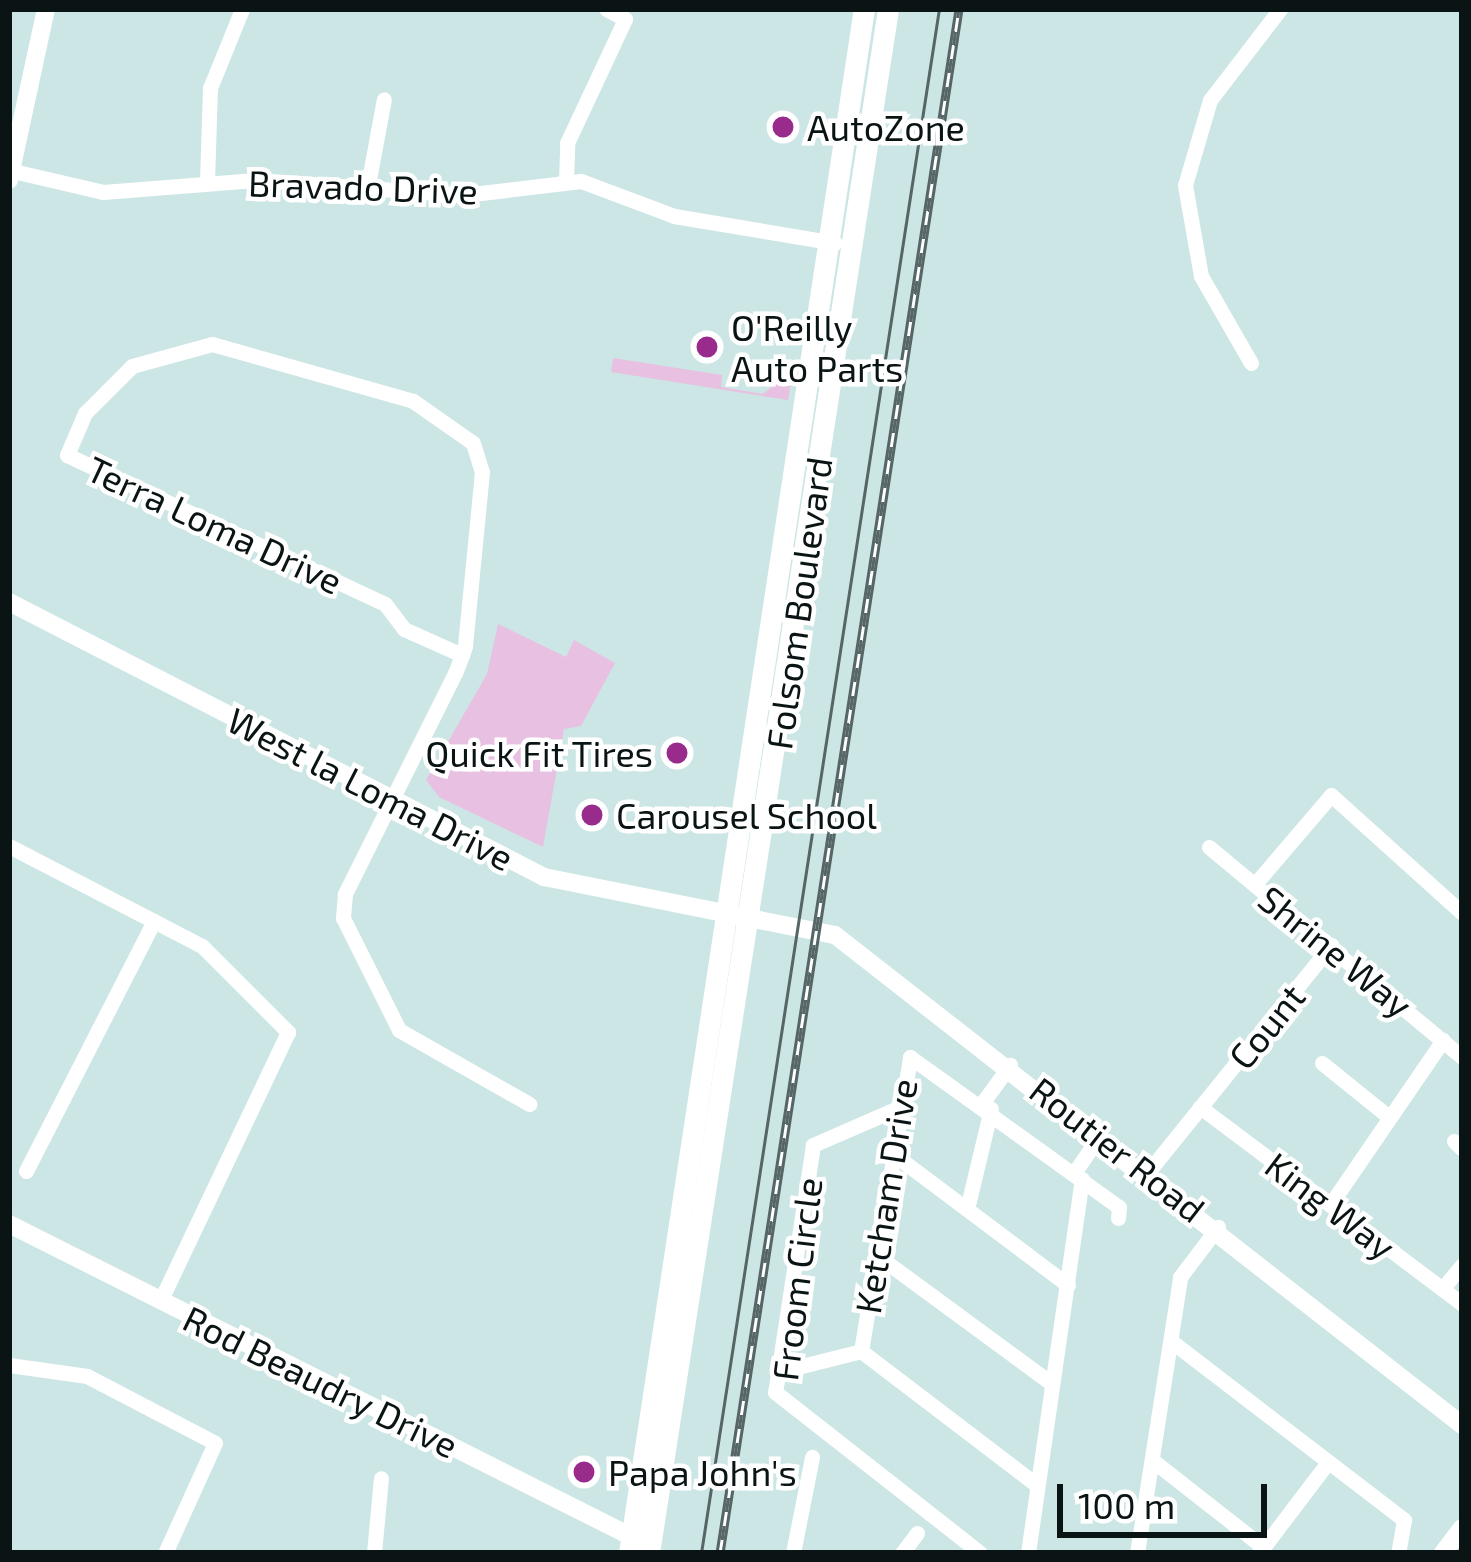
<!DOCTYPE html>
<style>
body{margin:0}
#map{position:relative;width:1471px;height:1562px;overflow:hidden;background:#cce6e5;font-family:"Exo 2",sans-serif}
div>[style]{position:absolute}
.green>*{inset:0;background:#e8c0e1}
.minor>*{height:15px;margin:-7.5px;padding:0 7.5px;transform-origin:7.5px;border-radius:7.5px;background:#fff}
.tertiary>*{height:18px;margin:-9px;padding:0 9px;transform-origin:9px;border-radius:9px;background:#fff}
.secondary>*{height:21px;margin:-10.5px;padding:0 10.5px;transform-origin:10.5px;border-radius:10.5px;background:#fff}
.tram>*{height:3px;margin:-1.5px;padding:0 1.5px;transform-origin:1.5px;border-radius:1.5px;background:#566565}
.rail>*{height:9px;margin-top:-4.5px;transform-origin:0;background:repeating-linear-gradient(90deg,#fff 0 14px,#566565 0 28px);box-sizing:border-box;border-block:3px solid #566565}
.dots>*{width:33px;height:33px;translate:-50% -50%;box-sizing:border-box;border:6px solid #fff;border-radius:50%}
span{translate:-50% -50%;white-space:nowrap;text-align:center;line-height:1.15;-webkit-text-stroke:9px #fff;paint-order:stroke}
.poi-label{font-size:36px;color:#0b1414}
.left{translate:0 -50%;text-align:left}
.right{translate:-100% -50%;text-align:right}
.street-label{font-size:36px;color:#0b1414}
.frame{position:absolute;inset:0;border:12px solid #0b1414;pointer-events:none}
.scale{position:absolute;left:1057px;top:1484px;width:210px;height:54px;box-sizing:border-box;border:6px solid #0b1414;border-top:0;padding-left:15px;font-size:36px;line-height:42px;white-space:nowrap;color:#0b1414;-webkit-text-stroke:9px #fff;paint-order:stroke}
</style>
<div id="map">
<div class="green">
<div style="clip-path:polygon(613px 358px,722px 375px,721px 387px,763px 394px,793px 369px,788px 400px,611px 372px)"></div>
<div style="clip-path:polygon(498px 624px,566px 657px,574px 640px,615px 663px,581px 726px,564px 729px,543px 847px,439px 797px,426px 780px,487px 674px)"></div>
</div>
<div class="minor">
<div style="left:13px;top:171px;width:92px;rotate:13.1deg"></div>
<div style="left:103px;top:192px;width:153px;rotate:-4.5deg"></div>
<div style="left:256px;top:180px;width:209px;rotate:4.1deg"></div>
<div style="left:464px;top:195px;width:118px;rotate:-6.8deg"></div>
<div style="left:581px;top:181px;width:99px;rotate:20.6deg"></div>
<div style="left:674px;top:216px;width:163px;rotate:9.5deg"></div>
<div style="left:566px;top:181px;width:38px;rotate:-88deg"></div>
<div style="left:567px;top:143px;width:137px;rotate:-64.9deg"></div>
<div style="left:625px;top:19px;width:21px;rotate:-152deg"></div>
<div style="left:207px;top:182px;width:94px;rotate:-88.2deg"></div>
<div style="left:210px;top:88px;width:85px;rotate:-67.9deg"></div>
<div style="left:368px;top:185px;width:87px;rotate:-79.5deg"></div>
<div style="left:1251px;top:363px;width:100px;rotate:-119.9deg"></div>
<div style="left:1201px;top:276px;width:92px;rotate:-100deg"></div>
<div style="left:1185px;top:185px;width:89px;rotate:-73.6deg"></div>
<div style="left:1210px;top:100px;width:115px;rotate:-52.4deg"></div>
<div style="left:462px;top:655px;width:64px;rotate:-155.9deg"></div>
<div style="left:404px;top:629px;width:31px;rotate:-127deg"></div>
<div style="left:385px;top:604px;width:351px;rotate:-154.9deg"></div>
<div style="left:67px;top:455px;width:46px;rotate:-66.8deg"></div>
<div style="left:85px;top:413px;width:66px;rotate:-45deg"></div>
<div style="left:132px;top:366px;width:83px;rotate:-15.4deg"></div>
<div style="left:212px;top:344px;width:209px;rotate:15.8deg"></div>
<div style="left:413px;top:401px;width:73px;rotate:35deg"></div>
<div style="left:473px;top:443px;width:30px;rotate:73deg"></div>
<div style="left:482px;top:472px;width:175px;rotate:95.6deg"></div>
<div style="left:465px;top:646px;width:9px;rotate:108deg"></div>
<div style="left:462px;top:655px;width:19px;rotate:111deg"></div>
<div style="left:455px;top:673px;width:247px;rotate:116.5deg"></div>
<div style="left:345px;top:894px;width:24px;rotate:95deg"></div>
<div style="left:343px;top:918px;width:125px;rotate:63.4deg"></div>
<div style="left:399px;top:1030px;width:150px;rotate:29.6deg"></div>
<div style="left:9px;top:846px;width:217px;rotate:27.4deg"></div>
<div style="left:202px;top:946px;width:122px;rotate:45deg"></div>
<div style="left:288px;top:1032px;width:298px;rotate:115.4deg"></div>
<div style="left:1209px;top:847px;width:329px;rotate:39.7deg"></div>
<div style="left:1255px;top:884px;width:117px;rotate:-49.5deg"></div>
<div style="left:1331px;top:795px;width:176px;rotate:42deg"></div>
<div style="left:1322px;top:1063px;width:86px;rotate:38.9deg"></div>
<div style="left:983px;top:1102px;width:46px;rotate:-53.9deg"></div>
<div style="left:1200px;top:1107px;width:328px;rotate:36.9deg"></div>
<div style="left:898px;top:1108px;width:93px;rotate:156.5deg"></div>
<div style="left:813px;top:1145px;width:250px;rotate:98.7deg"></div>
<div style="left:775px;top:1392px;width:261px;rotate:38.1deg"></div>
<div style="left:1454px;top:1141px;width:11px;rotate:45deg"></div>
<div style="left:892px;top:1153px;width:220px;rotate:36.9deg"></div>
<div style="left:26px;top:1171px;width:281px;rotate:-62.9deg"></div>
<div style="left:1148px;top:1172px;width:292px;rotate:-51.1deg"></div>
<div style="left:1074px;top:1173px;width:46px;rotate:-55.6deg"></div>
<div style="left:1330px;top:1205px;width:200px;rotate:-55.6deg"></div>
<div style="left:967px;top:1209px;width:103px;rotate:-76.5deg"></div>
<div style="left:878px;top:1256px;width:216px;rotate:36.3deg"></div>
<div style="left:1442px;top:1289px;width:31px;rotate:-50deg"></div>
<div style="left:1171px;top:1341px;width:294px;rotate:37.5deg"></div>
<div style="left:1404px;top:1520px;width:34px;rotate:100deg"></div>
<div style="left:861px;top:1351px;width:221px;rotate:37.3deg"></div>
<div style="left:9px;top:1365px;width:79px;rotate:8deg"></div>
<div style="left:87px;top:1376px;width:144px;rotate:27.6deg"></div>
<div style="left:215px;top:1443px;width:121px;rotate:114.4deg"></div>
<div style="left:778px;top:1372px;width:86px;rotate:-14.2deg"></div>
<div style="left:861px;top:1351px;width:298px;rotate:-80.5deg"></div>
<div style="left:910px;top:1057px;width:257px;rotate:35.7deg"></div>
<div style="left:1119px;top:1207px;width:11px;rotate:95deg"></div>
<div style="left:1152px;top:1460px;width:141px;rotate:38.1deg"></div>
<div style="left:374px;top:1553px;width:75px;rotate:-84.7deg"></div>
<div style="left:793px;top:1553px;width:98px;rotate:-78.8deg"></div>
<div style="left:902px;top:1553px;width:25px;rotate:-53deg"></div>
<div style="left:1028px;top:1553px;width:378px;rotate:-81.8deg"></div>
<div style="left:1137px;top:1553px;width:279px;rotate:-81.1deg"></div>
<div style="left:1180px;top:1277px;width:63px;rotate:-52.8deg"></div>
<div style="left:1259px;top:1553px;width:114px;rotate:-52.8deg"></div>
</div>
<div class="tertiary">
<div style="left:9px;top:180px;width:175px;rotate:-77.8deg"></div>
<div style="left:9px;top:602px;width:602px;rotate:27.2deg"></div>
<div style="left:544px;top:877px;width:297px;rotate:11.3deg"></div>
<div style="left:835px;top:935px;width:796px;rotate:38.01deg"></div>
<div style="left:9px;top:1224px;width:708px;rotate:26.67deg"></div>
<div style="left:1443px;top:1553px;width:31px;rotate:-53deg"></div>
</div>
<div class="secondary">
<div style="left:629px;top:1553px;width:1562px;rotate:-81.35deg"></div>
<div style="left:649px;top:1553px;width:1562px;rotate:-81.2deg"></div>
</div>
<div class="tram">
<div style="left:701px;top:1553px;width:1562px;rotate:-81.24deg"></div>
</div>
<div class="rail">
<div style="left:720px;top:1553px;width:1562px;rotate:-81.2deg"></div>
</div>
<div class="dots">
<div style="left:783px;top:127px;background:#982b8c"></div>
<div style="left:707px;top:347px;background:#982b8c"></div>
<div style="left:677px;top:753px;background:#982b8c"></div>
<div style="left:592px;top:815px;background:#982b8c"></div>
<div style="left:584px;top:1472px;background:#982b8c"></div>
</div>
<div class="poi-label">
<span class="left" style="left:807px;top:127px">AutoZone</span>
<span class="left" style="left:731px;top:347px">O'Reilly<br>Auto Parts</span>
<span class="right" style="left:653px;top:753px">Quick Fit Tires</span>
<span class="left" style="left:616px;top:815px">Carousel School</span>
<span class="left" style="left:608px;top:1472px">Papa John's</span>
</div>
<div class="street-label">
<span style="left:363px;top:186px;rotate:2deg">Bravado Drive</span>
<span style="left:215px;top:524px;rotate:25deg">Terra Loma Drive</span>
<span style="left:798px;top:603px;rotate:-82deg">Folsom Boulevard</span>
<span style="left:371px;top:788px;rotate:27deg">West la Loma Drive</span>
<span style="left:1336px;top:951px;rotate:39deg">Shrine Way</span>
<span style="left:1266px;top:1026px;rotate:-51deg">Count</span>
<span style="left:1118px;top:1149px;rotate:38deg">Routier Road</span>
<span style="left:885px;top:1196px;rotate:-81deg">Ketcham Drive</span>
<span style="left:1331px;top:1205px;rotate:37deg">King Way</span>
<span style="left:796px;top:1279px;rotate:-83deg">Froom Circle</span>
<span style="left:321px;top:1381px;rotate:26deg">Rod Beaudry Drive</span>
</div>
<div class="frame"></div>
<div class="scale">100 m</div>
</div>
